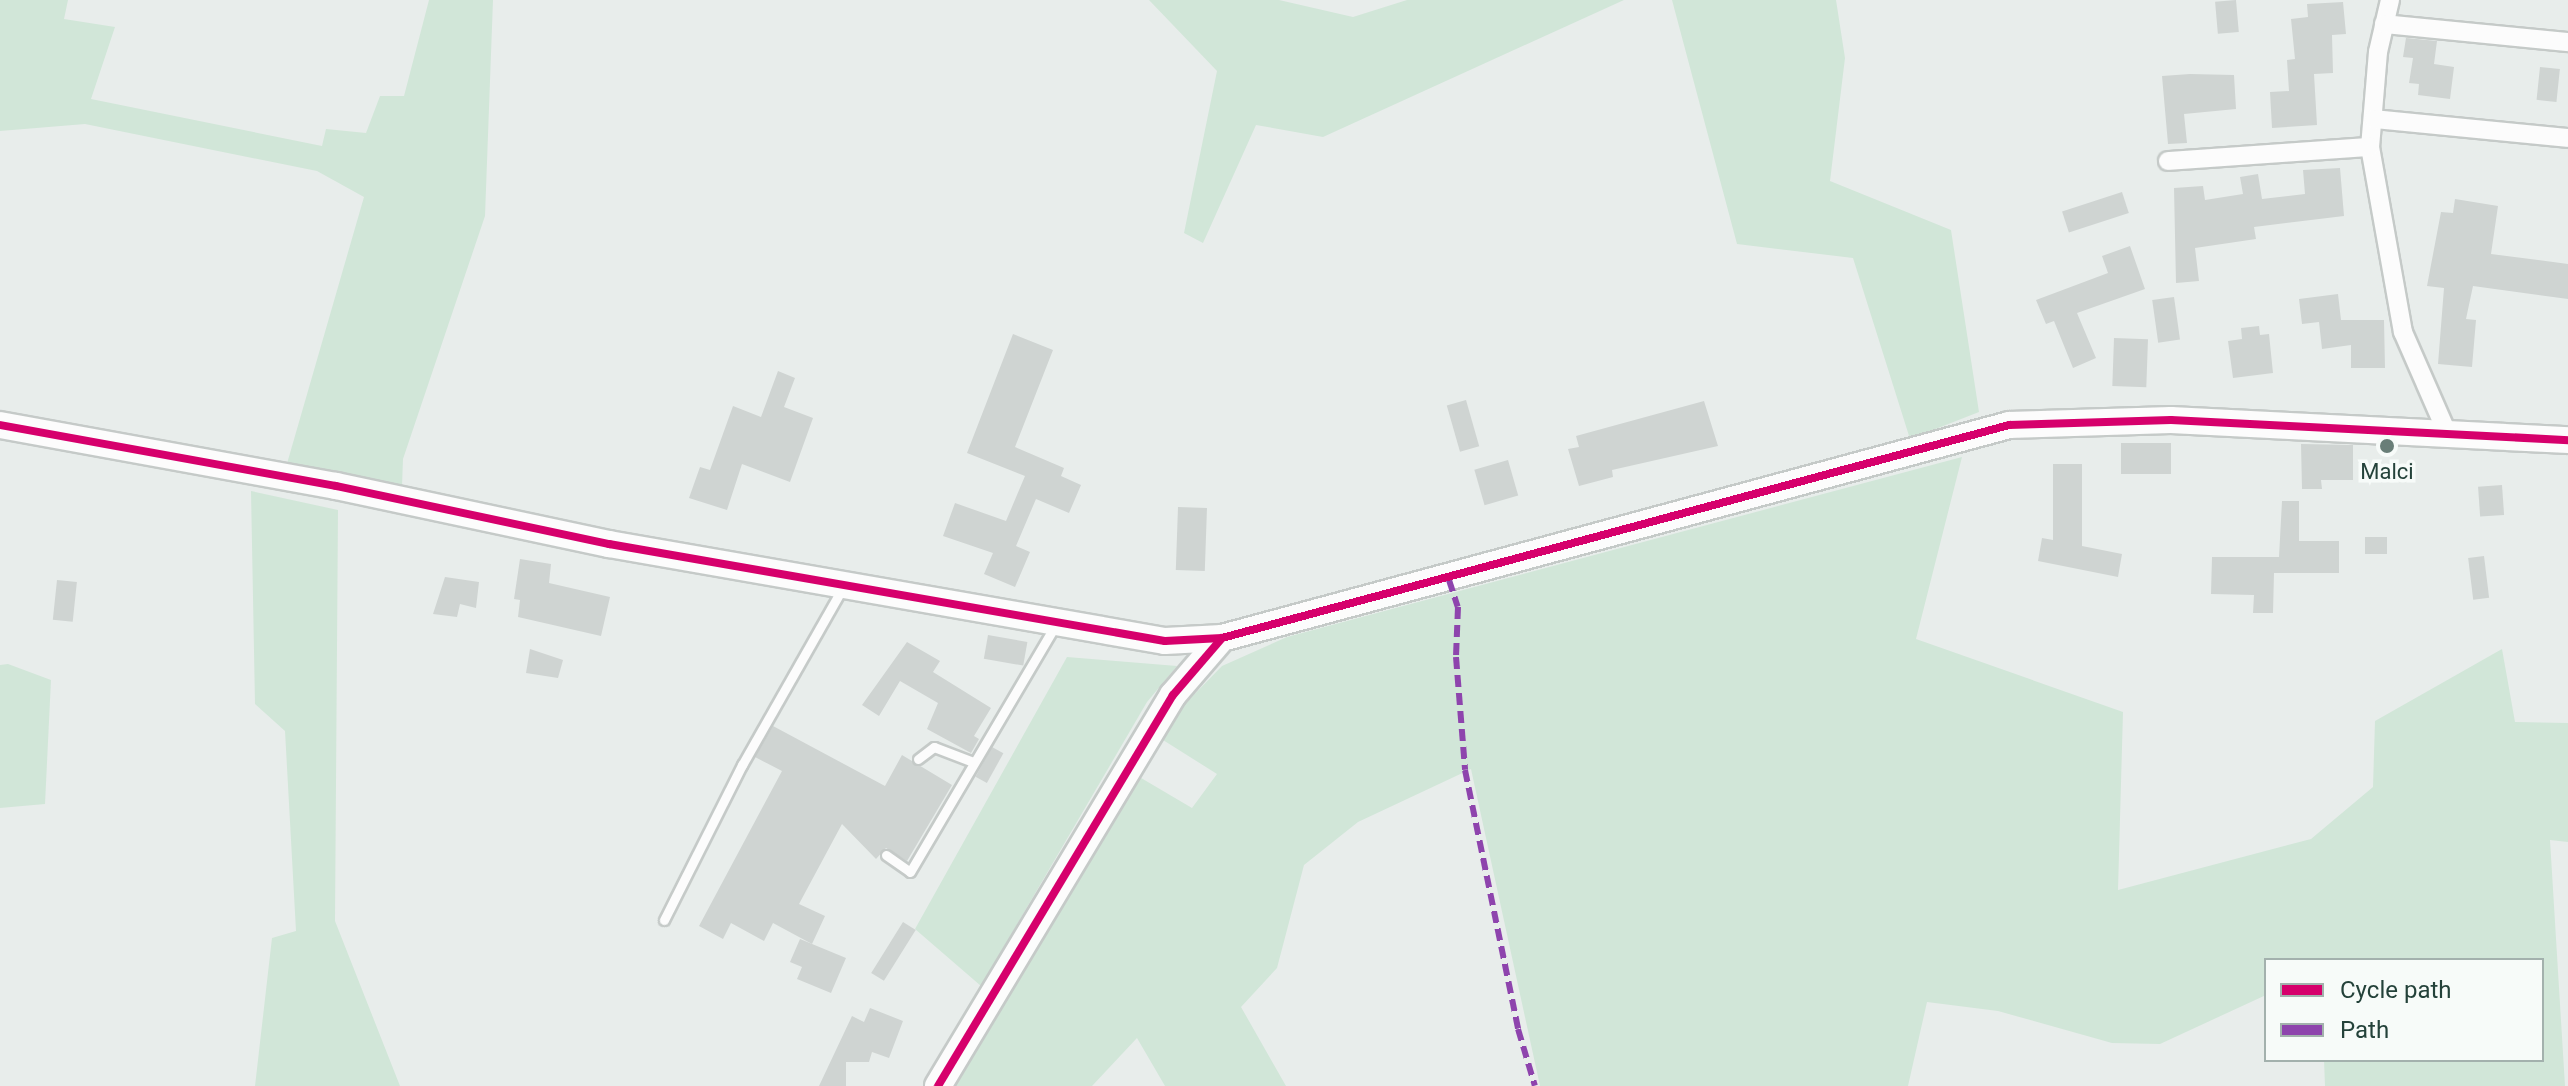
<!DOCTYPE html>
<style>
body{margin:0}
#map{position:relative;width:2568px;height:1086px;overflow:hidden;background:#e8edeb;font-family:Roboto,sans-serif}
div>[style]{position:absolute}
.green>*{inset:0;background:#d1e6d8}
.building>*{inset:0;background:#cfd4d2;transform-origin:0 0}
.roads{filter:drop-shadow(2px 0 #c5cac8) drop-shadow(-2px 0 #c5cac8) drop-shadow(0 2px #c5cac8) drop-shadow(0 -2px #c5cac8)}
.lane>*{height:9px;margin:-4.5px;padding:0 4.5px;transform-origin:4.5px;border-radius:4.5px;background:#fcfcfc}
.street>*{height:18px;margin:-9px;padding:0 9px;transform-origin:9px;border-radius:9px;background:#fcfcfc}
.secondary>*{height:26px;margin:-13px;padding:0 13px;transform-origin:13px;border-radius:13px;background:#fcfcfc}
.quiet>*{height:6px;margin-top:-3px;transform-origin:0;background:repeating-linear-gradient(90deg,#8e44ad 0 12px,transparent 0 18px)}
.cycleway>*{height:8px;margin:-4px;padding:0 4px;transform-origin:4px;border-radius:4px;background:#d6006c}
.dots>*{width:22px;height:22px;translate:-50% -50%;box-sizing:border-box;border:4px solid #f7fbf9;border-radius:50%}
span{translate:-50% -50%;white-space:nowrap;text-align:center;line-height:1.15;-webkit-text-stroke:7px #f7fbf9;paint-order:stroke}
.poi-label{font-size:22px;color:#24423a}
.legend{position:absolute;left:2264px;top:958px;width:280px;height:104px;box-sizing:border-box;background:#f7fbf9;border:2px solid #a3b1ad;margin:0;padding:10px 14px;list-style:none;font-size:24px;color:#24423a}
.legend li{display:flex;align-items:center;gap:16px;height:40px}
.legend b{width:40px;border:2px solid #a3b1ad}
</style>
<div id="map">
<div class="green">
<div style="clip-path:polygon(0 0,68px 0,64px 19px,115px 27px,91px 99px,322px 146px,326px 129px,366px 133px,380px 96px,404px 96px,429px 0,493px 0,485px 216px,403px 459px,402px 486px,286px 467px,364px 197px,317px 171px,85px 124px,0 131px)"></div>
<div style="clip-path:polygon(1149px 0,1279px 0,1353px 17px,1407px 0,1624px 0,1323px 137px,1256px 125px,1203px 243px,1184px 233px,1217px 71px)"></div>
<div style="clip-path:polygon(1672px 0,1836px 0,1845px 58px,1830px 181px,1951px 230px,1979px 412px,1910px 439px,1853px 258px,1737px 244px)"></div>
<div style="clip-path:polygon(1962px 457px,1916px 639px,2123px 712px,2118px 890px,2311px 839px,2373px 787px,2375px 721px,2502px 649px,2515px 722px,2568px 723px,2568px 842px,2550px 840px,2565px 1086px,2325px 1086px,2324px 1060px,2542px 1060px,2542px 960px,2266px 960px,2266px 995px,2160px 1044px,2112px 1043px,1998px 1011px,1927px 1002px,1908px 1086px,1540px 1086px,1471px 769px,1358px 822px,1304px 865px,1277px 968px,1241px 1007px,1286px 1086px,1165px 1086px,1137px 1038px,1092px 1086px,950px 1086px,1136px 775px,1192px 808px,1217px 774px,1163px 740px,1182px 707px,1222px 666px,1287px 637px)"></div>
<div style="clip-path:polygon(251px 491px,338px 510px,335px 921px,400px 1086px,255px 1086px,272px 938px,296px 931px,285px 731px,255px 704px)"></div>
<div style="clip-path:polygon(1067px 657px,1177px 666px,1147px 702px,981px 986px,915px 929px)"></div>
<div style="clip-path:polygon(8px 664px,51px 680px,45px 804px,0 808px,0 665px)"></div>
</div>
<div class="building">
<div style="left:2236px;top:0;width:32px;height:21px;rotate:85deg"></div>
<div style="clip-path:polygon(2343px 2px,2346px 34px,2332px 35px,2333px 73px,2314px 74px,2317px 125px,2272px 128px,2270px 92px,2289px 91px,2287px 60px,2295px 59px,2291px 19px,2308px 17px,2307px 4px)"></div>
<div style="clip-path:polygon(2406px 38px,2437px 41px,2434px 64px,2454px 67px,2450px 99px,2418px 95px,2419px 84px,2409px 83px,2413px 58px,2403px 57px)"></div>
<div style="left:2540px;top:67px;width:20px;height:33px;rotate:6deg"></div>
<div style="clip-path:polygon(2190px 74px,2234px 75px,2236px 109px,2184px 114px,2187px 143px,2168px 144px,2162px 76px)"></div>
<div style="clip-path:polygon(2340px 168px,2344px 216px,2254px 227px,2256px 239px,2195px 248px,2199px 281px,2176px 283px,2174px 188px,2203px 186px,2205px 200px,2243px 194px,2240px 177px,2258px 174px,2262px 199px,2305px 194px,2303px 170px)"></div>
<div style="left:2122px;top:192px;width:22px;height:63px;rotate:72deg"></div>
<div style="clip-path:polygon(2455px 199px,2498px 206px,2491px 254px,2568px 264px,2568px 299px,2473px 286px,2466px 319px,2476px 320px,2472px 367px,2438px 364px,2444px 288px,2427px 286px,2441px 212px,2453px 213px)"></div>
<div style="clip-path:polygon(2130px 246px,2145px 289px,2077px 313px,2096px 358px,2073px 368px,2054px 321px,2046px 324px,2036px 300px,2108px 273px,2102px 256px)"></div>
<div style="clip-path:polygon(2338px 294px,2341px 320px,2384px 320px,2385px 368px,2351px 368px,2351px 345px,2322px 349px,2319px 322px,2302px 324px,2299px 299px)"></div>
<div style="left:2174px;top:297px;width:43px;height:22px;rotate:82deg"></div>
<div style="clip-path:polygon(2259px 326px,2260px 335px,2269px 334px,2273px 373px,2233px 378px,2228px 341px,2242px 339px,2241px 328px)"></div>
<div style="clip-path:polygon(1013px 334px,1053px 350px,1015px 447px,1064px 468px,1061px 476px,1081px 485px,1069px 513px,1036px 499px,1016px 546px,1030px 552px,1015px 587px,984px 574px,993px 553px,943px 536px,955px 503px,1006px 521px,1025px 476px,967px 453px)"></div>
<div style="left:2114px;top:338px;width:34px;height:48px;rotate:2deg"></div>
<div style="clip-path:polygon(778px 371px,795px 378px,784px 407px,813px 418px,790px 482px,742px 464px,727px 510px,689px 498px,700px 467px,710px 470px,733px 406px,761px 417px)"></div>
<div style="left:1466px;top:400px;width:48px;height:20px;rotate:74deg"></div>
<div style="clip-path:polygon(1704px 401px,1718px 446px,1612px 470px,1613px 477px,1579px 486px,1568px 449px,1579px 447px,1576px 436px)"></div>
<div style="left:2171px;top:443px;width:31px;height:50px;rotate:90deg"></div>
<div style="clip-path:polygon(2301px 444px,2353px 445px,2353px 480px,2321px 480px,2322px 489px,2302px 489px)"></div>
<div style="left:1508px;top:460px;width:37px;height:35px;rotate:74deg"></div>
<div style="clip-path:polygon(2053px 464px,2082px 464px,2082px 546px,2122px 554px,2118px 577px,2038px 561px,2042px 538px,2053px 540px)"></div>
<div style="left:2502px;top:485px;width:30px;height:24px;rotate:86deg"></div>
<div style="clip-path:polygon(2282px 501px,2299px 501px,2299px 541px,2339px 541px,2339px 573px,2274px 573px,2273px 613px,2253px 613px,2254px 595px,2211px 594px,2212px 557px,2279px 557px)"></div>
<div style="left:1178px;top:507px;width:29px;height:63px;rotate:2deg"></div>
<div style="left:2365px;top:537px;width:22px;height:17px"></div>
<div style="left:2484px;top:556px;width:42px;height:16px;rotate:83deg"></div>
<div style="clip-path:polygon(520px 559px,551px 564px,549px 583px,610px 597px,601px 636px,518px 617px,520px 600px,514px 599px)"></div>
<div style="clip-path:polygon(445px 577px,479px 582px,476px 608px,460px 604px,457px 617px,433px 614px)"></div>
<div style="left:57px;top:580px;width:20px;height:40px;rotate:6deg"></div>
<div style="left:988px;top:635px;width:40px;height:24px;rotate:10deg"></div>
<div style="clip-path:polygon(907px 642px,940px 661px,933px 672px,991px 708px,974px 736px,979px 739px,971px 753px,927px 729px,938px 703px,900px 681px,879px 716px,862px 705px)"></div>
<div style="clip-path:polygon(530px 649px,563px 660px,558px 678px,526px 673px)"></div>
<div style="clip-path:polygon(773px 726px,885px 786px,902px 755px,952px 785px,907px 861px,886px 848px,876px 859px,842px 824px,799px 904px,825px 916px,812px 944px,773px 923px,764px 941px,731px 923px,723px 939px,699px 926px,782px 771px,755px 757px)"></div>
<div style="left:992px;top:747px;width:13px;height:34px;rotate:29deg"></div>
<div style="left:903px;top:922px;width:15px;height:60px;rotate:32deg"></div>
<div style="clip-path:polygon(800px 939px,846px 958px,831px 993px,797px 979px,802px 967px,790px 962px)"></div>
<div style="clip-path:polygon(870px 1008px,903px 1021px,889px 1058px,872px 1052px,869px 1062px,846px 1062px,846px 1086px,819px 1086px,852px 1016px,864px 1022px)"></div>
</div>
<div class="roads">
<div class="lane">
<div style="left:918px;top:759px;width:20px;rotate:-37deg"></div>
<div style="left:934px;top:747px;width:42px;rotate:21deg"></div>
<div style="left:886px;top:855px;width:29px;rotate:35deg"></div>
<div style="left:910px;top:872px;width:288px;rotate:-59.5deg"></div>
<div style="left:664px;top:920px;width:174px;rotate:-63.3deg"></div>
<div style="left:742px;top:765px;width:202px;rotate:-60.4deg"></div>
</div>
<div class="street">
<div style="left:2390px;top:0;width:53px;rotate:103deg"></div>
<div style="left:2378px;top:52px;width:95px;rotate:94.8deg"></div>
<div style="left:2370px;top:147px;width:188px;rotate:79.9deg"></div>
<div style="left:2403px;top:332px;width:112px;rotate:66.4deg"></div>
<div style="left:2384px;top:24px;width:185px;rotate:5.6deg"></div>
<div style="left:2374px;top:119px;width:195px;rotate:5.6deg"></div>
<div style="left:2168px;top:161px;width:202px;rotate:-4deg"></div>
</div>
<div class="secondary">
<div style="left:0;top:425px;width:341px;rotate:10.3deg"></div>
<div style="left:336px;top:486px;width:279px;rotate:12deg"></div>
<div style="left:609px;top:544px;width:564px;rotate:9.9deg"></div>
<div style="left:1165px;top:641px;width:57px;rotate:-3deg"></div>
<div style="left:1222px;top:638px;width:815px;rotate:-15.14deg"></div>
<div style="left:2009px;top:425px;width:162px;rotate:-1.8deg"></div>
<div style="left:2171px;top:420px;width:398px;rotate:2.9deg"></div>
<div style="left:938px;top:1086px;width:456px;rotate:-59deg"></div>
<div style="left:1173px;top:695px;width:75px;rotate:-49.3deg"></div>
</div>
</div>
<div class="quiet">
<div style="left:1449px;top:580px;width:28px;rotate:72deg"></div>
<div style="left:1458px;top:607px;width:50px;rotate:92.3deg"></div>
<div style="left:1456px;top:657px;width:113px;rotate:85.4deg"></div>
<div style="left:1465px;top:770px;width:264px;rotate:78.4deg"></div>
<div style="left:1518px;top:1029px;width:59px;rotate:73.4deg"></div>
</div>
<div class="cycleway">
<div style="left:0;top:425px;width:341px;rotate:10.3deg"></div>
<div style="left:336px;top:486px;width:279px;rotate:12deg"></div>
<div style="left:609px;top:544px;width:564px;rotate:9.9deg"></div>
<div style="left:1165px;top:641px;width:57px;rotate:-3deg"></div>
<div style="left:1222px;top:638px;width:815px;rotate:-15.14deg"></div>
<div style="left:2009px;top:425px;width:162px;rotate:-1.8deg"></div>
<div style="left:2171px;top:420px;width:398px;rotate:2.9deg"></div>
<div style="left:938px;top:1086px;width:456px;rotate:-59deg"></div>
<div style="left:1173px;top:695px;width:75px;rotate:-49.3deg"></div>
</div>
<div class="dots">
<div style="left:2387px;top:446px;background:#697e78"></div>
</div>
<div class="poi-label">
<span style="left:2387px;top:472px">Malci</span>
</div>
<ul class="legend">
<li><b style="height:10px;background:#d6006c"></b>Cycle path</li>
<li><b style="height:10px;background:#8e44ad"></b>Path</li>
</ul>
</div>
